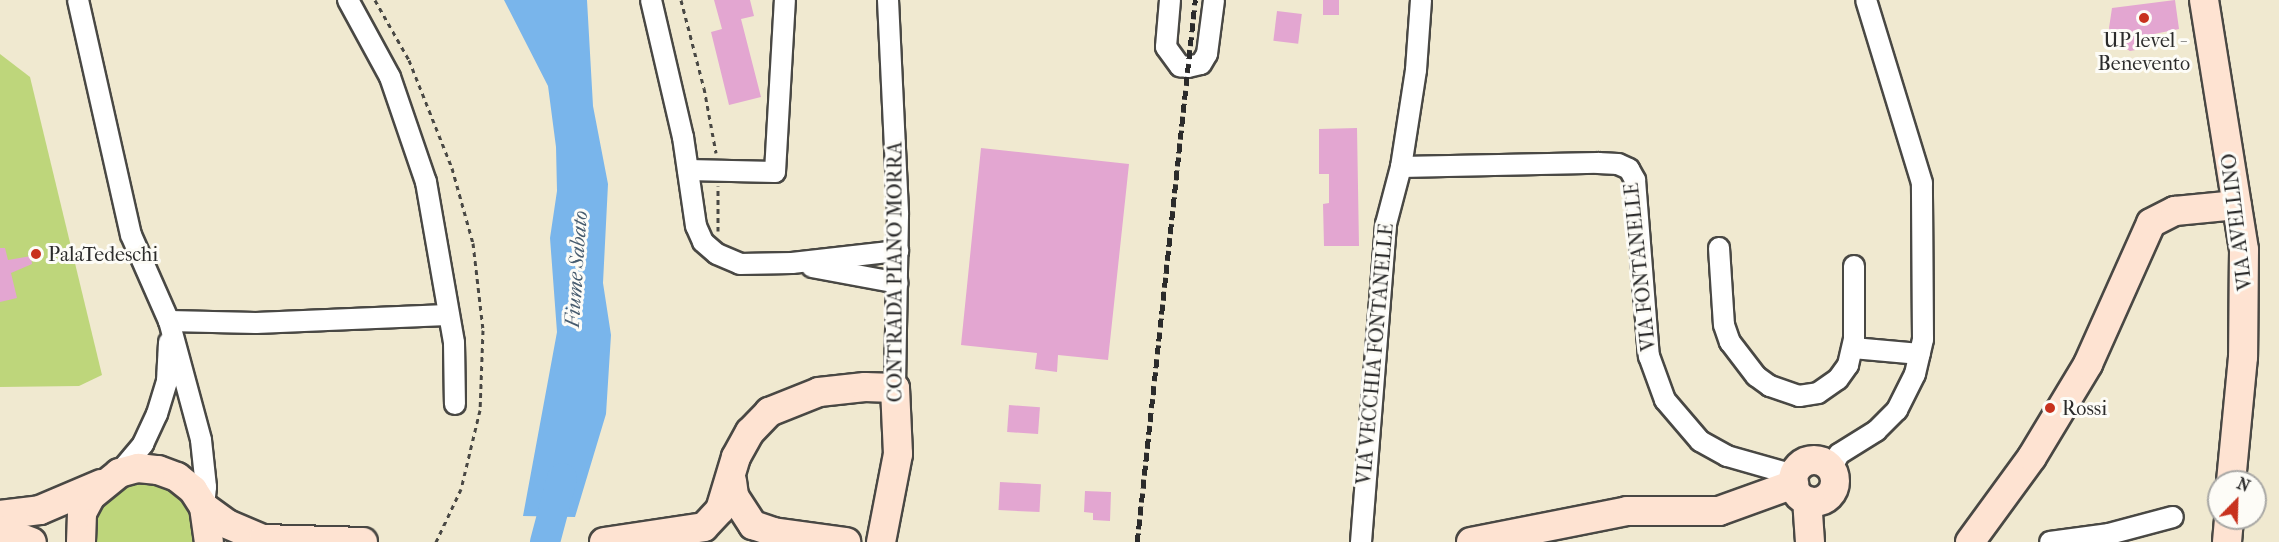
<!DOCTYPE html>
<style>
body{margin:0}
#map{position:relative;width:2279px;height:542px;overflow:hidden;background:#f0e9d0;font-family:"IM FELL French Canon",serif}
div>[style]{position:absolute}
.green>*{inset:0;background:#bed67b}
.water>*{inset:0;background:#79b5eb}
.river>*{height:30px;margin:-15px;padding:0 15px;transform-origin:15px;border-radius:15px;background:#79b5eb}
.building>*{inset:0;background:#e3a6d1;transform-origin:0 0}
.path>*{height:3px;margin-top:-1.5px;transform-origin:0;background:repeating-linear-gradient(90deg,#494844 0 4.5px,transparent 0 9px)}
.roads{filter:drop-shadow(2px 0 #494844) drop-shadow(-2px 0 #494844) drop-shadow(0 2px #494844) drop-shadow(0 -2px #494844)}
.street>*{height:20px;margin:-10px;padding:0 10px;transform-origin:10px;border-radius:10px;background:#fff}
.secondary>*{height:28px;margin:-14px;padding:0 14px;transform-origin:14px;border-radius:14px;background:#fee3d2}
.secondary>.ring{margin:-14px;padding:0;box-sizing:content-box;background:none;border:28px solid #fee3d2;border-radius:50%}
.rail>*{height:4.5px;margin-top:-2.25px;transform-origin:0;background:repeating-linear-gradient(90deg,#2b2b2b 0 9px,transparent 0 13.5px)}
.dots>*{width:16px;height:16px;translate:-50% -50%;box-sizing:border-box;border:3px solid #fdfcf7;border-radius:50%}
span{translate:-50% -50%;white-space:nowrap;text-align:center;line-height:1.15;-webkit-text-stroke:6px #fdfcf7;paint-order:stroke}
.poi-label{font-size:20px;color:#2b2b2b}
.left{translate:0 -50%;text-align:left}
.street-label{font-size:20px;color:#2b2b2b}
.water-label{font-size:21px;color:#465b6e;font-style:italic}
.north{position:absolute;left:2207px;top:470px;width:60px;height:60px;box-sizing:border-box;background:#fdfcf7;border:2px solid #a9a8a5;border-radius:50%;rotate:23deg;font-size:16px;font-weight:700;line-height:24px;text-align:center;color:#2b2b2b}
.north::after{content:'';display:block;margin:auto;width:21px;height:27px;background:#c8321e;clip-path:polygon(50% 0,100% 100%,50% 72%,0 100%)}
</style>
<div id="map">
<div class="green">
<div style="clip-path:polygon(0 54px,30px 77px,102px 375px,79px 386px,0 387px)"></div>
<div style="clip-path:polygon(136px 480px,169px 485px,193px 508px,198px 542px,92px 542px,92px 525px,106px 495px)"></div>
</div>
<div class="water">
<div style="clip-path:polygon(504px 0,587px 0,593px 106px,608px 184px,603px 283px,611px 335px,606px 414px,575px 517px,523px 516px,557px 332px,550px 238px,557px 191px,556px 147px,548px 86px)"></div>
</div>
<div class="river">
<div style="left:545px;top:542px;width:66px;rotate:-75.1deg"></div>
</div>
<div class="building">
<div style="clip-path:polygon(714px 0,750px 0,754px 16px,741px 19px,761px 97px,729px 105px,711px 32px,722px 29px)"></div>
<div style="left:1323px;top:0;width:16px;height:15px"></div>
<div style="clip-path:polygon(2175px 0,2179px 29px,2139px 37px,2141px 49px,2130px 51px,2113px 41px,2109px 28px,2112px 8px)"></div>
<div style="left:1277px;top:11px;width:25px;height:30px;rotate:7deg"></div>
<div style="clip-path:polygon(1357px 128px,1359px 246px,1324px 246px,1323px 204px,1329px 203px,1329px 174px,1319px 174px,1319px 129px)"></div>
<div style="clip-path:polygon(981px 148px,1129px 164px,1108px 360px,1058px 355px,1057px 372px,1035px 369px,1037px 353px,961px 345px)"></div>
<div style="clip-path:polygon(0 248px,5px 248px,8px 260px,31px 256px,32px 264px,11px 273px,17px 298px,0 302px)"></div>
<div style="left:1009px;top:405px;width:31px;height:27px;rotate:4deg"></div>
<div style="left:1000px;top:482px;width:41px;height:28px;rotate:3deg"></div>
<div style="clip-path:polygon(1085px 491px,1111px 492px,1110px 521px,1093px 520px,1093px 513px,1084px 512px)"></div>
</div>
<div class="path">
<div style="left:375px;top:0;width:69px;rotate:60.5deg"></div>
<div style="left:409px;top:60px;width:116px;rotate:68.3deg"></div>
<div style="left:452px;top:168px;width:78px;rotate:74.4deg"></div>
<div style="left:473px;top:243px;width:88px;rotate:83.4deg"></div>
<div style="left:483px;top:330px;width:80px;rotate:92.1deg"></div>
<div style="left:480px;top:410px;width:81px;rotate:103.5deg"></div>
<div style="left:461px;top:489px;width:59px;rotate:115.3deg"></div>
<div style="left:681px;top:0;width:91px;rotate:75.4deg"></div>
<div style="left:704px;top:88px;width:66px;rotate:79.5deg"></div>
<div style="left:718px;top:231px;width:45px;rotate:-90deg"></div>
</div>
<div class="roads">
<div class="street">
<div style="left:78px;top:0;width:241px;rotate:77.3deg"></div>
<div style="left:131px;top:235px;width:94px;rotate:66.2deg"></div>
<div style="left:169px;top:321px;width:123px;rotate:74.9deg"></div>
<div style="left:201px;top:440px;width:47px;rotate:83.9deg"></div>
<div style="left:206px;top:487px;width:20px;rotate:96deg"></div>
<div style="left:348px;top:0;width:88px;rotate:61.4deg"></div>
<div style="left:390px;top:77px;width:111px;rotate:71.1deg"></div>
<div style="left:426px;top:182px;width:163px;rotate:80.1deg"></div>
<div style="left:454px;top:343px;width:61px;rotate:89.1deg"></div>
<div style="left:651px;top:0;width:141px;rotate:76.9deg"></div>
<div style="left:683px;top:137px;width:90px;rotate:81.7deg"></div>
<div style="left:696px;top:226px;width:17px;rotate:66deg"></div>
<div style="left:703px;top:242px;width:18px;rotate:41deg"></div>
<div style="left:717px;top:254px;width:25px;rotate:23deg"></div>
<div style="left:740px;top:264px;width:52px;rotate:-1.1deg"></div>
<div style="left:792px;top:263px;width:107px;rotate:-6.5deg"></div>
<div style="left:888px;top:0;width:215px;rotate:87.3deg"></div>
<div style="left:898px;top:215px;width:173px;rotate:91deg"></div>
<div style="left:1170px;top:0;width:47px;rotate:94.9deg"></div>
<div style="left:1166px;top:47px;width:24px;rotate:54deg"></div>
<div style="left:1180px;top:66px;width:8px;rotate:7deg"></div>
<div style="left:1188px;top:67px;width:13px;rotate:-13deg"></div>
<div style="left:1201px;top:64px;width:12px;rotate:-59deg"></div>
<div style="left:1207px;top:54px;width:54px;rotate:-82.6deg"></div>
<div style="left:1401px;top:167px;width:197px;rotate:-1.2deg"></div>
<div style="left:1598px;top:163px;width:20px;rotate:3deg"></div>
<div style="left:1618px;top:164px;width:12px;rotate:24deg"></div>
<div style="left:1629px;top:169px;width:13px;rotate:61deg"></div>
<div style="left:1635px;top:180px;width:177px;rotate:85.5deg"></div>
<div style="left:1649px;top:356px;width:47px;rotate:70deg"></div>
<div style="left:1665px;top:400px;width:54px;rotate:49.5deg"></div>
<div style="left:1700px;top:441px;width:31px;rotate:29deg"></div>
<div style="left:1727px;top:456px;width:70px;rotate:15.8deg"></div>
<div style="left:688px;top:170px;width:87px;rotate:1.3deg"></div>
<div style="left:775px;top:172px;width:172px;rotate:-86.7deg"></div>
<div style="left:1719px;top:248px;width:77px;rotate:86.3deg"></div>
<div style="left:1724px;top:325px;width:18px;rotate:71deg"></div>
<div style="left:1730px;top:342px;width:43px;rotate:52.6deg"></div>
<div style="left:1756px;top:376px;width:17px;rotate:36deg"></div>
<div style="left:1770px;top:386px;width:31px;rotate:19deg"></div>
<div style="left:1799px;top:396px;width:19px;rotate:-9deg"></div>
<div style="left:1818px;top:393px;width:24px;rotate:-35deg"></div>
<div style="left:1838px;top:379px;width:17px;rotate:-54deg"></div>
<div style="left:1848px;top:365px;width:27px;rotate:-77deg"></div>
<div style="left:1854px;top:339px;width:73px;rotate:-90deg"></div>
<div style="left:812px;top:267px;width:87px;rotate:10.5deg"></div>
<div style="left:169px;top:321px;width:87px;rotate:1.3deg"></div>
<div style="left:256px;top:323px;width:191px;rotate:-2.4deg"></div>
<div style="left:1853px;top:348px;width:67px;rotate:5.1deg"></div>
<div style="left:1831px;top:469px;width:17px;rotate:-62deg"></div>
<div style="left:1839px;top:454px;width:44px;rotate:-31.9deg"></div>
<div style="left:1876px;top:431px;width:30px;rotate:-45deg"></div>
<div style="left:1897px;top:410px;width:40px;rotate:-63.4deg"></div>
<div style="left:1915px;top:374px;width:36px;rotate:-77deg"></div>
<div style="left:1923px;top:339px;width:156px;rotate:-90.4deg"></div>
<div style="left:1922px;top:183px;width:191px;rotate:-107deg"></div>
<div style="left:119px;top:473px;width:38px;rotate:-50deg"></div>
<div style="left:143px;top:444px;width:33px;rotate:-65deg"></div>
<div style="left:157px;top:414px;width:34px;rotate:-73deg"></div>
<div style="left:167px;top:381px;width:39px;rotate:-87deg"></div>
<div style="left:1361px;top:542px;width:319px;rotate:-85.5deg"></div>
<div style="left:1386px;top:224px;width:59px;rotate:-75.3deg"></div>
<div style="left:1401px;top:167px;width:98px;rotate:-81.2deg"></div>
<div style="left:1416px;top:70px;width:70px;rotate:-85.9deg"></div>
<div style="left:2050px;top:542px;width:60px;rotate:-7.7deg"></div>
<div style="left:2109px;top:534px;width:66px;rotate:-14.9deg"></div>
</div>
<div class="secondary">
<div style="left:2204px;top:0;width:253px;rotate:80.9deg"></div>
<div style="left:2244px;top:250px;width:107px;rotate:90.5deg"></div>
<div style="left:2243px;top:357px;width:126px;rotate:95.5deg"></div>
<div class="ring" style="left:1793px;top:460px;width:14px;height:14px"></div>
<div style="left:732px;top:481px;width:15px;rotate:82deg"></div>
<div style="left:734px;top:496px;width:35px;rotate:57deg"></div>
<div style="left:753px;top:525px;width:21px;rotate:19deg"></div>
<div style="left:773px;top:532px;width:74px;rotate:7.8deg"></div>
<div style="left:204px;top:507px;width:29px;rotate:36deg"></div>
<div style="left:227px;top:524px;width:39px;rotate:23deg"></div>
<div style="left:263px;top:539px;width:100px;rotate:1.7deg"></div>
<div style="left:0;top:515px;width:40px;rotate:-7.1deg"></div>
<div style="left:40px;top:510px;width:66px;rotate:-23.1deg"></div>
<div style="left:0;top:530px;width:34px;rotate:21deg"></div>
<div style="left:81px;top:542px;width:29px;rotate:-88deg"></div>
<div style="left:82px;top:513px;width:19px;rotate:-62deg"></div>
<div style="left:91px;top:496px;width:36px;rotate:-39deg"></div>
<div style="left:119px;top:473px;width:20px;rotate:-15deg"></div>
<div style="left:138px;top:468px;width:20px;rotate:6deg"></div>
<div style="left:158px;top:470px;width:20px;rotate:20deg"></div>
<div style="left:177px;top:477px;width:21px;rotate:39deg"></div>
<div style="left:193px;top:490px;width:20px;rotate:57deg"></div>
<div style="left:204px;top:507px;width:35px;rotate:82deg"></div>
<div style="left:604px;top:542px;width:101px;rotate:-8.5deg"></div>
<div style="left:704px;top:527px;width:23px;rotate:-47deg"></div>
<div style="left:720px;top:510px;width:55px;rotate:-73.2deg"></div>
<div style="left:736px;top:457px;width:29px;rotate:-61deg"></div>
<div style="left:750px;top:432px;width:28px;rotate:-46deg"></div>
<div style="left:769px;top:412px;width:54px;rotate:-21.8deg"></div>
<div style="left:819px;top:392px;width:46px;rotate:-6.2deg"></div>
<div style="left:865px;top:387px;width:30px;rotate:2deg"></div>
<div style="left:895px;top:388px;width:66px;rotate:87.4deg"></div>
<div style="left:898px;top:454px;width:90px;rotate:100.9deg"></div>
<div style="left:1471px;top:542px;width:159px;rotate:-11.2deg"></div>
<div style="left:1627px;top:511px;width:92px"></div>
<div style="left:1719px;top:511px;width:80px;rotate:-19.8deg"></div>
<div style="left:1810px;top:542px;width:32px;rotate:-94deg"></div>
<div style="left:1808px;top:510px;width:9px;rotate:-72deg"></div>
<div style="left:1970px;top:542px;width:105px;rotate:-53.9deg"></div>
<div style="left:2032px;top:457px;width:109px;rotate:-58.9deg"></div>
<div style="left:2088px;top:364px;width:154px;rotate:-65.9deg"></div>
<div style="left:2151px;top:223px;width:27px;rotate:-27deg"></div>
<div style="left:2175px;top:211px;width:62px;rotate:-5.5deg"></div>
<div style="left:2227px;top:542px;width:24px;rotate:-85deg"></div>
</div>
</div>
<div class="rail">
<div style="left:1137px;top:542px;width:545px;rotate:-83.89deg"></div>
</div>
<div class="dots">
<div style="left:2144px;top:18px;background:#c8321e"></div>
<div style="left:36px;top:254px;background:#c8321e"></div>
<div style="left:2050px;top:408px;background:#c8321e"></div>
</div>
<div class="poi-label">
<span style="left:2144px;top:52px">UP level -<br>Benevento</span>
<span class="left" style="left:48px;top:254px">PalaTedeschi</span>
<span class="left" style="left:2062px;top:408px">Rossi</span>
</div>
<div class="street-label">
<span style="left:2237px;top:222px;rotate:-97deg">VIA AVELLINO</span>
<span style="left:1640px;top:267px;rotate:-96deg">VIA FONTANELLE</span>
<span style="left:895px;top:272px;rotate:-90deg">CONTRADA PIANO MORRA</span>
<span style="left:1375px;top:354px;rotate:-85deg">VIA VECCHIA FONTANELLE</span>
</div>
<div class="water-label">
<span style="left:576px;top:269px;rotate:-86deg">Fiume Sabato</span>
</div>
<div class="north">N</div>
</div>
